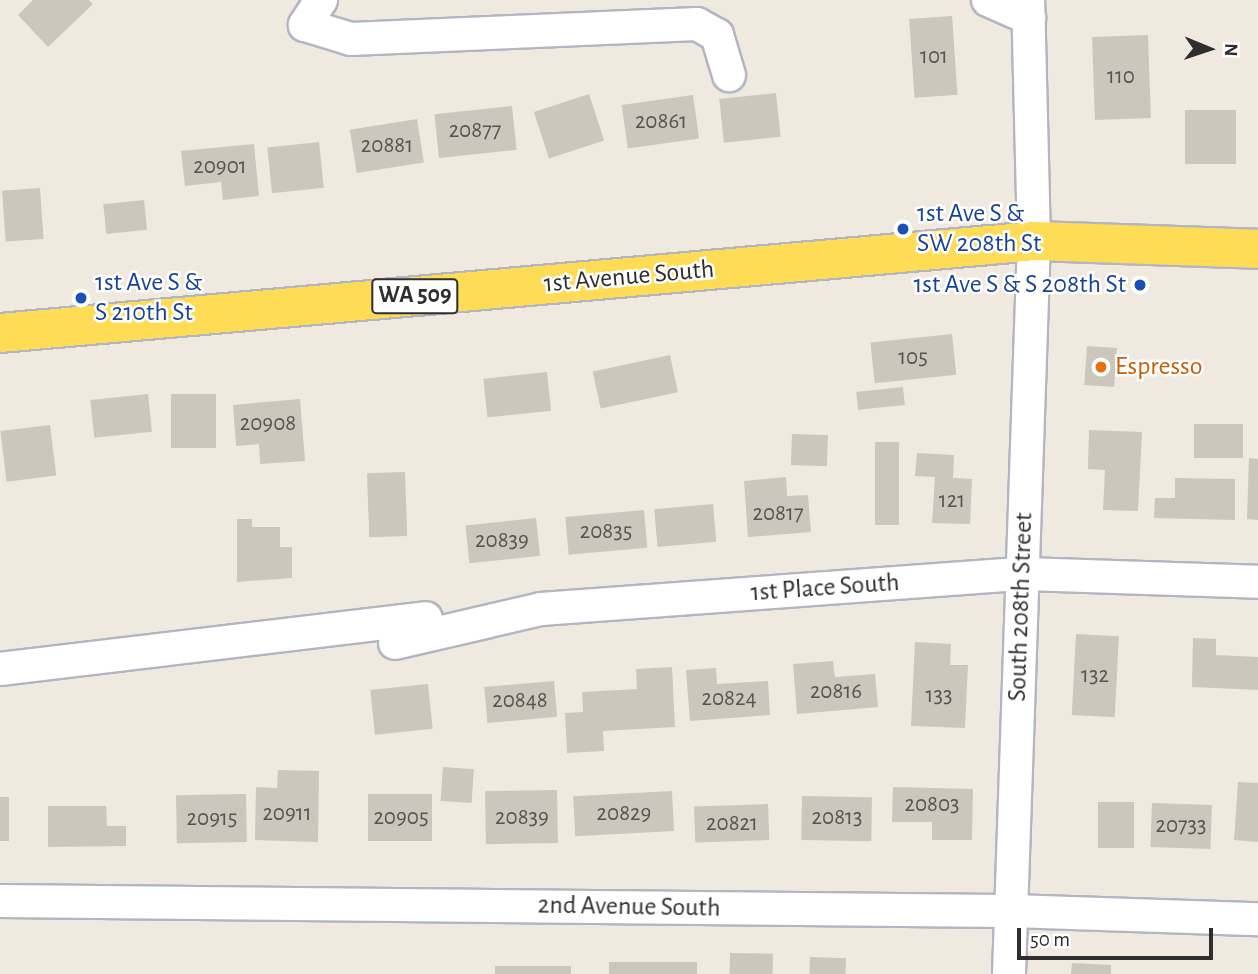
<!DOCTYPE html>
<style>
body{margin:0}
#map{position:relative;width:1258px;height:974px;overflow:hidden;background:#f0e9df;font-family:"Alegreya Sans",sans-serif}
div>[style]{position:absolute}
.building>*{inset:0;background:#cbc7bd;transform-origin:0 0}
.roads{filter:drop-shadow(2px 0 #b3b5c2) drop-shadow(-2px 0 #b3b5c2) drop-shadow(0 2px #b3b5c2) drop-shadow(0 -2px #b3b5c2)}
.minor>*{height:32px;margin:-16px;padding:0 16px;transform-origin:16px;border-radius:16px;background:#fff}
.major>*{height:38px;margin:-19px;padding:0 19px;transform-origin:19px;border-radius:19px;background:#fedc56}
.dots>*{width:19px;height:19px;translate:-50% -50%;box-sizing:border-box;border:4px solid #fff;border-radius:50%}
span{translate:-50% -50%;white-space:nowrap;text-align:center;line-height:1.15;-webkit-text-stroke:5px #fff;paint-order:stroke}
.number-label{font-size:23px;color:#555452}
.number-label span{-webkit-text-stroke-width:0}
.shield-label span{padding:2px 5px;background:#fff;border:2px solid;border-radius:5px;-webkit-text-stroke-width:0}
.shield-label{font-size:24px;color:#2e2e2e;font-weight:700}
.transit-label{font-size:26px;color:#164399}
.left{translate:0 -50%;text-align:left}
.right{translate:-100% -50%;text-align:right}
.street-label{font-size:26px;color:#2e2e2e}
.food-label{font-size:26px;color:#c56008}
.north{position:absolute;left:1174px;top:14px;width:70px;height:70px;-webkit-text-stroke:5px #fff;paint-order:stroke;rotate:92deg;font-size:19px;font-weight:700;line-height:28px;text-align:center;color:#2e2e2e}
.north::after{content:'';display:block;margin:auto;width:24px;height:32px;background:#2e2e2e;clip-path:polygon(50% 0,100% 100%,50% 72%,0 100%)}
.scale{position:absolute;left:1017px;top:928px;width:196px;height:32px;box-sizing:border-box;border:4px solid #2e2e2e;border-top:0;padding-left:9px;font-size:21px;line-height:24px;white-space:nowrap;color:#2e2e2e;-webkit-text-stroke:5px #fff;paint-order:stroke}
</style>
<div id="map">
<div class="building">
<div style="clip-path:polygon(33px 0,89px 0,93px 4px,48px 47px,18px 15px)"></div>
<div style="left:952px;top:16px;width:79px;height:43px;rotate:86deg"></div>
<div style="left:1148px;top:35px;width:83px;height:56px;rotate:88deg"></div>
<div style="left:776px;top:93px;width:44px;height:57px;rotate:84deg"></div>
<div style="left:589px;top:94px;width:49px;height:58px;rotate:72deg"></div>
<div style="left:693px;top:95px;width:44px;height:72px;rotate:82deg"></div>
<div style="left:512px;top:106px;width:44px;height:78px;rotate:84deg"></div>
<div style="left:1185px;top:110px;width:51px;height:54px"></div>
<div style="left:417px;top:119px;width:44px;height:68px;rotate:81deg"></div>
<div style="left:319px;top:142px;width:46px;height:52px;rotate:84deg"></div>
<div style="clip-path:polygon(254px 144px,259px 196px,223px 200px,221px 182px,185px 186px,181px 151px)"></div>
<div style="left:40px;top:188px;width:51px;height:38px;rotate:86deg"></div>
<div style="left:144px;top:200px;width:30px;height:41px;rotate:84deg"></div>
<div style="left:952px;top:334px;width:41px;height:82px;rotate:84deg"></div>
<div style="left:1087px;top:346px;width:30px;height:39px;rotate:4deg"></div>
<div style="left:670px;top:355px;width:38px;height:79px;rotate:78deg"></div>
<div style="left:547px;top:372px;width:39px;height:64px;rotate:84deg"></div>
<div style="left:903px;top:387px;width:18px;height:47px;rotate:84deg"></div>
<div style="left:148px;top:394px;width:38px;height:58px;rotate:84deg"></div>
<div style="left:171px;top:394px;width:45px;height:54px"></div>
<div style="clip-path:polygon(300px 399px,305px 461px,260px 464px,259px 444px,236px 446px,233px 405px)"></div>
<div style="left:1194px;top:424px;width:49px;height:34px"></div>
<div style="left:50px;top:425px;width:51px;height:50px;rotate:83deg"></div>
<div style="clip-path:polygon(1089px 430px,1142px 432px,1138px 511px,1103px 510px,1105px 470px,1088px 469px)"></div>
<div style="left:792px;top:434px;width:36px;height:31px;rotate:2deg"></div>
<div style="left:875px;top:442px;width:24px;height:83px"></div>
<div style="clip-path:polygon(917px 453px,954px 455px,953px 478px,972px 479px,970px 524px,932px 523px,935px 477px,915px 476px)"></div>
<div style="clip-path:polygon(1249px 458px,1258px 459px,1258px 520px,1247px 519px)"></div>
<div style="left:405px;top:472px;width:64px;height:38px;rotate:88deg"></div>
<div style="clip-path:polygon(786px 477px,787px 496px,808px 495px,811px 532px,748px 537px,744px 481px)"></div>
<div style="clip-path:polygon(1175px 478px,1235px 479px,1235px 520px,1154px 518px,1155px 498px,1175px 498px)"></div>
<div style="left:713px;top:504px;width:38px;height:59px;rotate:85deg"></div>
<div style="left:644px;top:510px;width:38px;height:79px;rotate:85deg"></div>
<div style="left:536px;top:518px;width:38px;height:71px;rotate:84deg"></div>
<div style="clip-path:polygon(237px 519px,252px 519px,252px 527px,280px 527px,280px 547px,292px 547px,292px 578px,237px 582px)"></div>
<div style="left:1076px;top:634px;width:43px;height:81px;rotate:3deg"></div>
<div style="clip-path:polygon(1193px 638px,1216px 639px,1216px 655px,1258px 657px,1258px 690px,1192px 687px)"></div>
<div style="clip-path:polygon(915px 642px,951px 644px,950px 665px,968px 665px,965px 728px,911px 726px)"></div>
<div style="clip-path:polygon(833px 661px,835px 677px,875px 674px,878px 707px,797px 714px,793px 664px)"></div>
<div style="clip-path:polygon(672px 667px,675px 727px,603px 731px,604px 751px,567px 753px,565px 713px,583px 712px,582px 692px,637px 689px,636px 669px)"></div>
<div style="clip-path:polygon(716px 668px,717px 684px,768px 681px,770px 715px,690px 721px,686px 670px)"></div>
<div style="left:554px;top:681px;width:36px;height:70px;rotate:85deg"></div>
<div style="left:428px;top:684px;width:45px;height:58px;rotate:84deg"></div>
<div style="left:443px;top:767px;width:31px;height:34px;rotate:4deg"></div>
<div style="clip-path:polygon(278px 770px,319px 771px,318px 842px,255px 840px,256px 787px,277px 788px)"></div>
<div style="clip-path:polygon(1238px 782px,1258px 783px,1258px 842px,1234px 840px)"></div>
<div style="clip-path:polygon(893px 787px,973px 789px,972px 840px,932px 840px,932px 822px,892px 822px)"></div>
<div style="left:557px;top:790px;width:53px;height:72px;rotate:89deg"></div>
<div style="left:672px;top:791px;width:40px;height:99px;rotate:87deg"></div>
<div style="left:246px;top:794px;width:48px;height:70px;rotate:89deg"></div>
<div style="left:368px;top:794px;width:64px;height:47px"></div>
<div style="left:802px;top:796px;width:70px;height:44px;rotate:1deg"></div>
<div style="left:0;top:797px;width:9px;height:44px"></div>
<div style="left:1098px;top:802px;width:36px;height:46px"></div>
<div style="left:1152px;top:803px;width:60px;height:44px;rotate:2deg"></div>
<div style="left:768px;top:804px;width:36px;height:74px;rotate:88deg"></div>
<div style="clip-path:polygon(48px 806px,106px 806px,107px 826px,126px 826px,126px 846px,48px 847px)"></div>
<div style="left:730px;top:953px;width:43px;height:21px;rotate:1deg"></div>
<div style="left:810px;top:957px;width:36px;height:17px;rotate:2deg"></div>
<div style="left:609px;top:962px;width:88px;height:12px"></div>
<div style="clip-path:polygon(1072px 963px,1111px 965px,1111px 974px,1071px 974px)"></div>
<div style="left:495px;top:966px;width:76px;height:8px"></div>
</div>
<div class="roads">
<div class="minor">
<div style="left:321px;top:0;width:30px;rotate:123deg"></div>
<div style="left:305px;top:25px;width:48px;rotate:16.9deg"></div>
<div style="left:351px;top:39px;width:346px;rotate:-2.5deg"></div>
<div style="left:697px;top:24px;width:23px;rotate:29deg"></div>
<div style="left:717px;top:35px;width:42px;rotate:73.3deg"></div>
<div style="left:988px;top:0;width:45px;rotate:23.7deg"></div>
<div style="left:395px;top:643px;width:150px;rotate:-13.1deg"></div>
<div style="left:541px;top:609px;width:482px;rotate:-4.2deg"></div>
<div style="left:1022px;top:574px;width:236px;rotate:1.9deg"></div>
<div style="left:0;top:669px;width:429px;rotate:-6.8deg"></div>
<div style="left:0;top:901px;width:1012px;rotate:0.57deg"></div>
<div style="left:1012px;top:911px;width:246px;rotate:1.9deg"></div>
<div style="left:1009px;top:974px;width:733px;rotate:-88.05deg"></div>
<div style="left:1034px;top:241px;width:241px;rotate:-91.4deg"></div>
</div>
<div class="major">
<div style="left:0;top:333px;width:1038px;rotate:-5.08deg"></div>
<div style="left:1034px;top:241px;width:224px;rotate:2deg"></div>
</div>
</div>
<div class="dots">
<div style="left:903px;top:229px;background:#1a4fb4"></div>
<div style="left:1140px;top:285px;background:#1a4fb4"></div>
<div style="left:81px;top:298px;background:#1a4fb4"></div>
<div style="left:1101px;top:367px;background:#e8710a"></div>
</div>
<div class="number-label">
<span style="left:934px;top:57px">101</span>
<span style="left:1121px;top:77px">110</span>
<span style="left:661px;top:122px">20861</span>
<span style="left:475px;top:131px">20877</span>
<span style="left:387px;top:146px">20881</span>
<span style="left:220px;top:167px">20901</span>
<span style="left:913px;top:358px">105</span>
<span style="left:268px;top:424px">20908</span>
<span style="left:952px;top:501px">121</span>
<span style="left:778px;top:514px">20817</span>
<span style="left:606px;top:532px">20835</span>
<span style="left:502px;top:541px">20839</span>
<span style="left:1095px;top:676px">132</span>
<span style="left:836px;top:692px">20816</span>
<span style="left:939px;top:696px">133</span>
<span style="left:729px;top:699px">20824</span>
<span style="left:520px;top:701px">20848</span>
<span style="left:932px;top:805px">20803</span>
<span style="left:287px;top:814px">20911</span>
<span style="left:624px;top:814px">20829</span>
<span style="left:401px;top:818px">20905</span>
<span style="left:522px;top:818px">20839</span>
<span style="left:837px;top:818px">20813</span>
<span style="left:212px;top:819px">20915</span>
<span style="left:732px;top:824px">20821</span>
<span style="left:1181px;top:826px">20733</span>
</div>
<div class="shield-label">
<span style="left:415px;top:296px">WA 509</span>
</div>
<div class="transit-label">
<span class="left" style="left:917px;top:229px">1st Ave S &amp;<br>SW 208th St</span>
<span class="left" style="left:95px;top:298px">1st Ave S &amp;<br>S 210th St</span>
<span class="right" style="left:1126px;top:285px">1st Ave S &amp; S 208th St</span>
</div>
<div class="street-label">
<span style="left:629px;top:277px;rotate:-5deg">1st Avenue South</span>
<span style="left:825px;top:588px;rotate:-4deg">1st Place South</span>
<span style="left:1021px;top:607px;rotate:-88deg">South 208th Street</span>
<span style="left:629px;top:907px;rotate:1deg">2nd Avenue South</span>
</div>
<div class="food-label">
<span class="left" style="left:1115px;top:367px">Espresso</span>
</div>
<div class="north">N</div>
<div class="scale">50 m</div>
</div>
